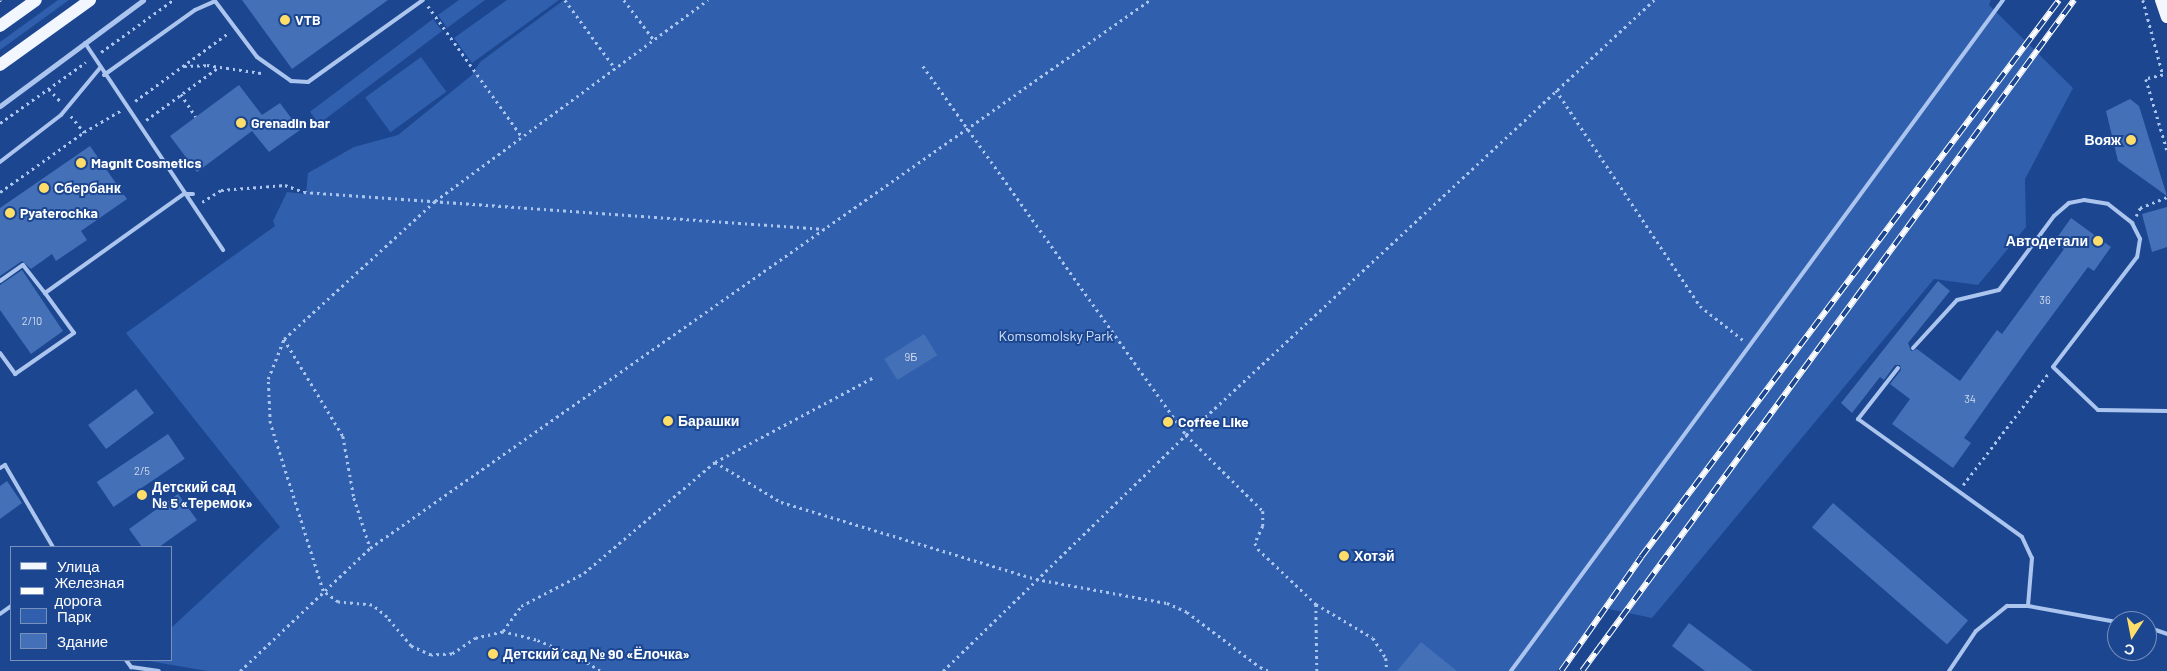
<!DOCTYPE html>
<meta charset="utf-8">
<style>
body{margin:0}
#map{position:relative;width:2167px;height:671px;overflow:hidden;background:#1c4690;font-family:Barlow,sans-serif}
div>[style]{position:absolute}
.green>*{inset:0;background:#2f5fad;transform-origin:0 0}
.building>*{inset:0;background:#4470b7;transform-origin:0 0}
.path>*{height:2.5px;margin-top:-1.25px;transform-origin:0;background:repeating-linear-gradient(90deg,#abc5ee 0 2.5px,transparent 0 6.5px)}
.lane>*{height:4px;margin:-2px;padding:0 2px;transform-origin:2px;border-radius:2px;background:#abc5ee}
.street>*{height:5px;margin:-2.5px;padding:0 2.5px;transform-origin:2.5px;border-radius:2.5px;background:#abc5ee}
.primary>*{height:12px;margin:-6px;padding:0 6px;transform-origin:6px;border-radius:6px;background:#f2f6ff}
.tram>*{height:1px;margin:-0.5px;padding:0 0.5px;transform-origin:0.5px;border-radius:0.5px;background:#fff}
.rail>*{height:5.5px;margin-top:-2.75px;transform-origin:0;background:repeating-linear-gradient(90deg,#1c4690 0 11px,#fff 0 22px);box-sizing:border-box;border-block:1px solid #fff}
.dots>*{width:14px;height:14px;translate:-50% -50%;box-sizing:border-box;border:2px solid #1c4690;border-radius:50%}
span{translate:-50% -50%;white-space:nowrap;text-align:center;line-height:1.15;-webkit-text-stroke:4px #1c4690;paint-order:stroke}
.number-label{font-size:11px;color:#d0dbed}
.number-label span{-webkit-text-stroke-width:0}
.poi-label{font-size:14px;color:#fff;font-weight:700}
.left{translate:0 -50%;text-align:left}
.right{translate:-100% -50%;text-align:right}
.park-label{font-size:14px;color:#d1e1fa}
.legend{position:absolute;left:10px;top:546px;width:162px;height:115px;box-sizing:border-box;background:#1c4690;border:1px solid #7790bc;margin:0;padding:6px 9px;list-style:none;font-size:15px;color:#fff}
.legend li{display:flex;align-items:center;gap:10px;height:25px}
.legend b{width:25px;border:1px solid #7790bc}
.north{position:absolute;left:2107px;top:611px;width:50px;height:50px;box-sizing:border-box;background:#1c4690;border:1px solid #7790bc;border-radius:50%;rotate:191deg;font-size:14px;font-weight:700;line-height:20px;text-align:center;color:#fff}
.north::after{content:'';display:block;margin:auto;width:18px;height:22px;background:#fedd69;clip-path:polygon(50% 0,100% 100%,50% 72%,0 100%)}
</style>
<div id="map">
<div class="green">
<div style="clip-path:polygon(58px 0,69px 0,0 50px,0 42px)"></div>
<div style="clip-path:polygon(459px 0,485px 0,447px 28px,438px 15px)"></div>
<div style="clip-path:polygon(507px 0,559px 0,472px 63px,454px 38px)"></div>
<div style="clip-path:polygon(564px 0,1991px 0,1989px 5px,2073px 88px,2025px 179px,2026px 227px,1978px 285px,1934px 279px,1652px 618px,1604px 608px,1557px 671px,207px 671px,143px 660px,171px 660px,171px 628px,280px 527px,126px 333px,275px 226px,273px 221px,287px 192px,306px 194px,308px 173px,354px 147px,398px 135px,472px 75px,480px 62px)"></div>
<div style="left:433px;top:19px;width:15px;height:154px;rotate:53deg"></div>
<div style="left:421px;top:57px;width:43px;height:69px;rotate:54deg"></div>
</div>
<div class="building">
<div style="clip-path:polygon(242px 0,388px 0,292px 69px)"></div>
<div style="clip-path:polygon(239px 85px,262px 115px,280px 103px,300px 130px,269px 152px,252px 131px,197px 172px,170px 136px)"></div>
<div style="clip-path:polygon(2130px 99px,2139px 106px,2167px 196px,2118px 161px,2106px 111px)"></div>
<div style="clip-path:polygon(90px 146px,127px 199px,81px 231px,87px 240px,56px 261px,52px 254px,31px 269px,22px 261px,0 276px,0 208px)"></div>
<div style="clip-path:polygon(2167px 207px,2167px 247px,2152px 252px,2142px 214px)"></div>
<div style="clip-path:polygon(2071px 218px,2111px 247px,2094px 271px,2088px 267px,2026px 351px,1964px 438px,1971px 443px,1953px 468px,1892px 424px,1910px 399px,1890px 384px,1901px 370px,1900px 365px,1895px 365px,1884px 380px,1880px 377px,1852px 413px,1841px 403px,1938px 281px,1950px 291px,1908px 343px,1911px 351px,1917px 349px,1960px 381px,1997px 330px,2002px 334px,2064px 249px,2054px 242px)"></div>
<div style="clip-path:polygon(22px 270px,63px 331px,31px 354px,0 310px,0 285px)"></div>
<div style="left:924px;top:334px;width:25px;height:47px;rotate:58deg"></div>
<div style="left:136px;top:389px;width:30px;height:60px;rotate:53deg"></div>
<div style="left:168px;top:434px;width:30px;height:86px;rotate:56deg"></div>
<div style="clip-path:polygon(7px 481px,22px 503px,0 519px,0 486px)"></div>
<div style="clip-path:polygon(178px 494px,197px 520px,159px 547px,142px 547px,129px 529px)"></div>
<div style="left:1833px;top:503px;width:179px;height:32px;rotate:41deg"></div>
<div style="clip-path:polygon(1689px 623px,1753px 671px,1705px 671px,1672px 646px)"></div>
<div style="clip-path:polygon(1421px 642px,1457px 671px,1397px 671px)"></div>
</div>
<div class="path">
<div style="left:565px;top:0;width:84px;rotate:53.7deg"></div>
<div style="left:624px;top:0;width:50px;rotate:53.1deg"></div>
<div style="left:2143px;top:0;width:78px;rotate:75.1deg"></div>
<div style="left:2163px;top:75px;width:17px;rotate:167deg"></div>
<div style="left:2146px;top:79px;width:74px;rotate:73.5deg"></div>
<div style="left:428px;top:6px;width:161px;rotate:54.3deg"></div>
<div style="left:101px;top:52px;width:89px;rotate:-35.8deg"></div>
<div style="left:184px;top:66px;width:23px;rotate:-2deg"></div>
<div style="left:207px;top:65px;width:55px;rotate:8.4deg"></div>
<div style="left:923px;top:66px;width:453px;rotate:54.5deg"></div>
<div style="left:1186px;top:435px;width:108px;rotate:44.6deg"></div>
<div style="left:1263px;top:511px;width:15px;rotate:90deg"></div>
<div style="left:1263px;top:526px;width:19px;rotate:115deg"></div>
<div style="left:1255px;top:543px;width:7px;rotate:63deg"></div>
<div style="left:1258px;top:549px;width:80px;rotate:43.5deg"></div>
<div style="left:1316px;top:604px;width:66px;rotate:30.8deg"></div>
<div style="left:1373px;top:638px;width:24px;rotate:57deg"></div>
<div style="left:1386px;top:658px;width:13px;rotate:86deg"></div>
<div style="left:49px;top:89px;width:16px;rotate:47deg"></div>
<div style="left:1556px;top:90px;width:260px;rotate:56.3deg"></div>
<div style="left:1700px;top:306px;width:55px;rotate:38.3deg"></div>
<div style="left:181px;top:94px;width:27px;rotate:57deg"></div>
<div style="left:135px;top:101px;width:114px;rotate:-36.1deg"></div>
<div style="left:71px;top:116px;width:21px;rotate:51deg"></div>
<div style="left:146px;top:120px;width:90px;rotate:-36deg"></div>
<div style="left:0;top:123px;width:105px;rotate:-35.3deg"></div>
<div style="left:0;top:192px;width:103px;rotate:-35.5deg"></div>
<div style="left:84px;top:132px;width:42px;rotate:-30.3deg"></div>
<div style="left:202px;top:202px;width:22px;rotate:-32deg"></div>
<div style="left:221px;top:190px;width:64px;rotate:-4.5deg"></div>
<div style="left:285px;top:185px;width:20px;rotate:20deg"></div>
<div style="left:304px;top:192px;width:522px;rotate:4.06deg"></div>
<div style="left:2136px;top:216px;width:9px;rotate:-63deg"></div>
<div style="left:2140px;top:208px;width:29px;rotate:-22deg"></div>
<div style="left:284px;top:339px;width:114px;rotate:58.7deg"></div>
<div style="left:343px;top:436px;width:63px;rotate:79.9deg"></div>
<div style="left:354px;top:498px;width:52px;rotate:71.9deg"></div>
<div style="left:715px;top:462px;width:77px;rotate:31.2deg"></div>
<div style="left:781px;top:502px;width:266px;rotate:16.8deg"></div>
<div style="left:1036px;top:579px;width:133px;rotate:10.4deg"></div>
<div style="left:1167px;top:603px;width:22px;rotate:24deg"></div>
<div style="left:1187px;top:612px;width:91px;rotate:37deg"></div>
<div style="left:1260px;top:667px;width:10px;rotate:24deg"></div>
<div style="left:1963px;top:485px;width:140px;rotate:-52.6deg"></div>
<div style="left:1316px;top:604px;width:67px;rotate:89.1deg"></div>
<div style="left:503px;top:631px;width:31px;rotate:-54deg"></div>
<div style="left:521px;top:606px;width:71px;rotate:-27.6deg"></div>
<div style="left:584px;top:573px;width:172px;rotate:-40.3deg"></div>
<div style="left:715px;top:462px;width:180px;rotate:-28.1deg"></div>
<div style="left:240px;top:671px;width:179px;rotate:-43.4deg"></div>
<div style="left:370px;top:548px;width:953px;rotate:-35.09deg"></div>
<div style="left:600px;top:671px;width:28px;rotate:-148deg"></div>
<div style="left:576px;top:656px;width:43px;rotate:-158.2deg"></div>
<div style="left:536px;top:640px;width:34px;rotate:-166deg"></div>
<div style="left:503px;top:632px;width:28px;rotate:167deg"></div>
<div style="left:476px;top:638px;width:29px;rotate:146deg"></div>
<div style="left:452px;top:654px;width:21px;rotate:177deg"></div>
<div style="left:431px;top:655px;width:22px;rotate:-156deg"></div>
<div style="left:411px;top:646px;width:38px;rotate:-130deg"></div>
<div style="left:387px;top:617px;width:19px;rotate:-141deg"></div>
<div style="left:372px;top:605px;width:34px;rotate:-175deg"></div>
<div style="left:338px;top:602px;width:19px;rotate:-144deg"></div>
<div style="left:323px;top:591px;width:176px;rotate:-107.5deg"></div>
<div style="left:270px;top:423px;width:44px;rotate:-92.6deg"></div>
<div style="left:268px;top:379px;width:43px;rotate:-68.2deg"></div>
<div style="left:284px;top:339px;width:205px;rotate:-42.4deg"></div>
<div style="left:435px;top:201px;width:339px;rotate:-36.4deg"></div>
<div style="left:943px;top:671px;width:339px;rotate:-44.2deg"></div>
<div style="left:1186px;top:435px;width:639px;rotate:-42.91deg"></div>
</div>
<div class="lane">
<div style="left:85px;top:43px;width:249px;rotate:56.3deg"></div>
<div style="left:104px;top:75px;width:112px;rotate:-35.5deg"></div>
<div style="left:195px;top:10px;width:22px;rotate:-24deg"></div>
<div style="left:215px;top:1px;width:70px;rotate:53.1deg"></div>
<div style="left:257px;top:57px;width:42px;rotate:35.2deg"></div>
<div style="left:291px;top:81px;width:17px;rotate:3deg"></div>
<div style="left:308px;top:82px;width:141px;rotate:-35.5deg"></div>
<div style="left:0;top:162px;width:77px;rotate:-37.6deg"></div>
<div style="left:61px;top:115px;width:61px;rotate:-50.3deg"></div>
<div style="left:0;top:281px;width:28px;rotate:-35deg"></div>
<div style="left:23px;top:265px;width:36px;rotate:52deg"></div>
<div style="left:45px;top:293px;width:171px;rotate:-35.5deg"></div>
<div style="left:184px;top:194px;width:9px"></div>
<div style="left:1913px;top:348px;width:65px;rotate:-47.5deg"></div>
<div style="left:1957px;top:300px;width:43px;rotate:-13.4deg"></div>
<div style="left:1999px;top:290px;width:92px;rotate:-53.4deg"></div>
<div style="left:2054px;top:216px;width:20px;rotate:-41deg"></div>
<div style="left:2069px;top:203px;width:15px;rotate:-11deg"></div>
<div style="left:2084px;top:200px;width:24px;rotate:9deg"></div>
<div style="left:2108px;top:204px;width:31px;rotate:38deg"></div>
<div style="left:2132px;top:223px;width:18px;rotate:63deg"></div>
<div style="left:2140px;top:239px;width:18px;rotate:99deg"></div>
<div style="left:2137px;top:257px;width:138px;rotate:127.4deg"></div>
<div style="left:2053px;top:367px;width:62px;rotate:43.7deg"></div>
<div style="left:2098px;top:410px;width:69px;rotate:0.8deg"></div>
<div style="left:0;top:353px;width:26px;rotate:54deg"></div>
<div style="left:15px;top:374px;width:72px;rotate:-34.8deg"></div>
<div style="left:74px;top:333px;width:49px;rotate:-125.9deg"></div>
<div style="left:1898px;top:368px;width:65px;rotate:128.1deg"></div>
<div style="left:1858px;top:419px;width:202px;rotate:35.7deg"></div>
<div style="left:2022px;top:537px;width:23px;rotate:65deg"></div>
<div style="left:2032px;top:558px;width:48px;rotate:94.8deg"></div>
<div style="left:0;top:468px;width:6px;rotate:-31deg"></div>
<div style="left:5px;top:465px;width:95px;rotate:59.7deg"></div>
<div style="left:0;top:614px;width:14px;rotate:-36deg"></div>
<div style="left:2147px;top:627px;width:21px;rotate:19deg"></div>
<div style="left:126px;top:660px;width:9px;rotate:54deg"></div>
<div style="left:131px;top:667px;width:28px;rotate:8deg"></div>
<div style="left:1511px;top:671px;width:832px;rotate:-53.75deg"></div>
<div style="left:1949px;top:671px;width:48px;rotate:-56deg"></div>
<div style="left:1976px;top:631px;width:40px;rotate:-39deg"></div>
<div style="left:2007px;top:606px;width:21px"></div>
<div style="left:2028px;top:606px;width:90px;rotate:10.2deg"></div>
</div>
<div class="street">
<div style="left:0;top:106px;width:178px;rotate:-36.5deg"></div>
</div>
<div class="primary">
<div style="left:2161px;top:0;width:18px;rotate:71deg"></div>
<div style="left:0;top:26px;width:44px;rotate:-35.8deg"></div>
<div style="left:0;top:65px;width:111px;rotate:-35.8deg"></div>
</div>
<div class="tram">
<div style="left:0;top:1px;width:1px;rotate:-45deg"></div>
</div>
<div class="rail">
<div style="left:1561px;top:671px;width:139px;rotate:-54.9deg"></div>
<div style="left:1641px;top:557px;width:696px;rotate:-53.11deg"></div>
<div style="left:1582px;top:671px;width:832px;rotate:-53.75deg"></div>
</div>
<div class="dots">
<div style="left:285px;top:20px;background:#fedd69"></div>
<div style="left:241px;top:123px;background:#fedd69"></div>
<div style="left:2131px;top:140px;background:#fedd69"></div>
<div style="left:81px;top:163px;background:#fedd69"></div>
<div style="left:44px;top:188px;background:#fedd69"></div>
<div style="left:10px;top:213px;background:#fedd69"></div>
<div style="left:2098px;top:241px;background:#fedd69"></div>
<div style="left:668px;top:421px;background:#fedd69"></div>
<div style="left:1168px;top:422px;background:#fedd69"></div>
<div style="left:142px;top:495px;background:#fedd69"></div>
<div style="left:1344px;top:556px;background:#fedd69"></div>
<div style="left:493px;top:654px;background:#fedd69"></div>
</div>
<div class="number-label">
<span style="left:2045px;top:300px">36</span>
<span style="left:32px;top:321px">2/10</span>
<span style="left:911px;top:357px">9Б</span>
<span style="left:1970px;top:399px">34</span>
<span style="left:142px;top:471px">2/5</span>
</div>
<div class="poi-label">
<span class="left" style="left:295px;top:20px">VTB</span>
<span class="left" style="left:251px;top:123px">Grenadin bar</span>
<span class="right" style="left:2121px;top:140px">Вояж</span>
<span class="left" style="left:91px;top:163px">Magnit Cosmetics</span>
<span class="left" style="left:54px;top:188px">Сбербанк</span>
<span class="left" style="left:20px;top:213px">Pyaterochka</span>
<span class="right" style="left:2088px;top:241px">Автодетали</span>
<span class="left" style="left:678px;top:421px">Барашки</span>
<span class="left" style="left:1178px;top:422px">Coffee Like</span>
<span class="left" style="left:152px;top:495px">Детский сад<br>№ 5 «Теремок»</span>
<span class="left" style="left:1354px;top:556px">Хотэй</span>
<span class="left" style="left:503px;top:654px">Детский сад № 90 «Ёлочка»</span>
</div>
<div class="park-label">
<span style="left:1056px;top:336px">Komsomolsky Park</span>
</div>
<ul class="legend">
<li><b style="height:6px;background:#f2f6ff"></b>Улица</li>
<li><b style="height:6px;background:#fff"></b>Железная дорога</li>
<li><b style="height:14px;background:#2f5fad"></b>Парк</li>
<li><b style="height:14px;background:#4470b7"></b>Здание</li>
</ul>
<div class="north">С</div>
</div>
